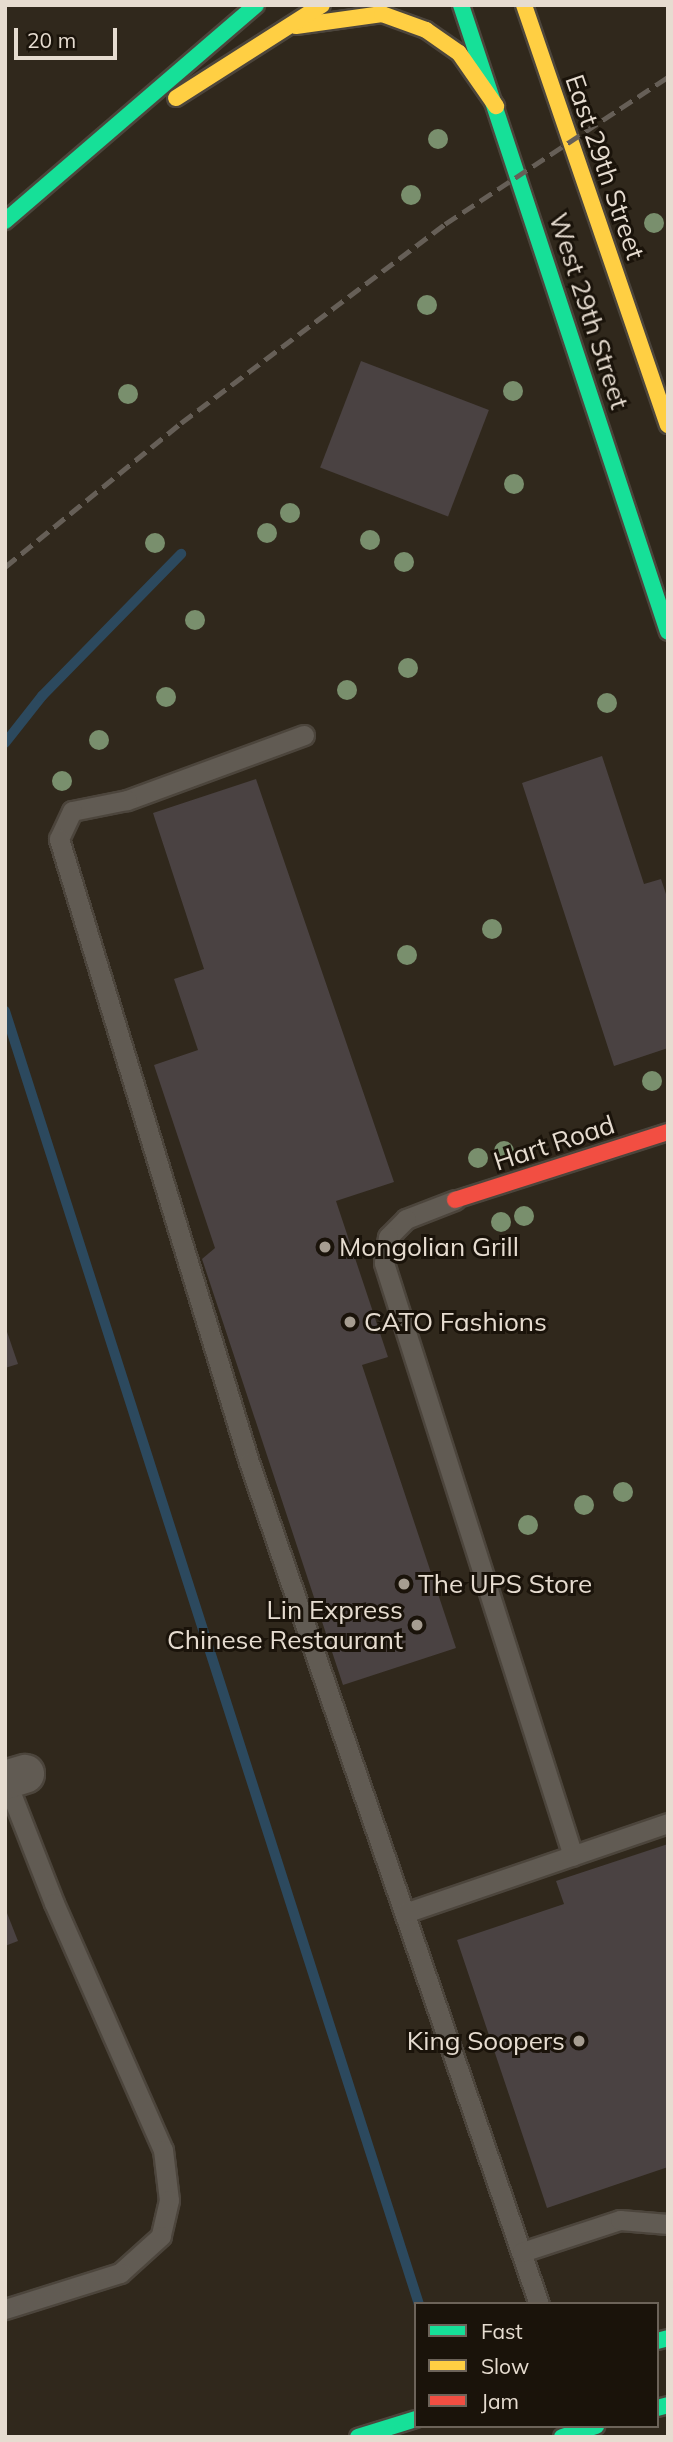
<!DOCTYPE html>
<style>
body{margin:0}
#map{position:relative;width:673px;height:2442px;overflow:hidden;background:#30281c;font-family:Mulish,sans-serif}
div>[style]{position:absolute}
.stream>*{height:10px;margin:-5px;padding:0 5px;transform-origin:5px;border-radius:5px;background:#2c495e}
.building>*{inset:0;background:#4a4242;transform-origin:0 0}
.roads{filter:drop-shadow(2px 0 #4c453c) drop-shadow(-2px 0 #4c453c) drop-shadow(0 2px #4c453c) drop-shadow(0 -2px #4c453c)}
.lane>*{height:19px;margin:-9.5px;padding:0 9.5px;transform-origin:9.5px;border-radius:9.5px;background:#615b53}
.street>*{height:38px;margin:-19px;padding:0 19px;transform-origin:19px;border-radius:19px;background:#615b53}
.fast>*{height:16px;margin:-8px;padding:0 8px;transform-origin:8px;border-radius:8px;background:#16e098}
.slow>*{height:16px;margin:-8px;padding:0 8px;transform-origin:8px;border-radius:8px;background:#ffcf43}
.jam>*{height:16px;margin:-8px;padding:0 8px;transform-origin:8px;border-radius:8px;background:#f24e42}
.rail>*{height:5px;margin-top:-2.5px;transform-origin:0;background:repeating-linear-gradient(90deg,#665f57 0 14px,transparent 0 21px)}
.trees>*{width:20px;height:20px;margin:-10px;border-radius:50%;background:#798f6d}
.dots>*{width:19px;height:19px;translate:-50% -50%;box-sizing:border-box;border:4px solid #1a130a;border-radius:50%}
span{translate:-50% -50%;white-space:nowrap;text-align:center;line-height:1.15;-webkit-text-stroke:6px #1a130a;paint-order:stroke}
.street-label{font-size:26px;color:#e6dcd0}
.poi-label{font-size:26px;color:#e6dcd0}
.left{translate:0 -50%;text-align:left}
.right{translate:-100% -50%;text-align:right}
.frame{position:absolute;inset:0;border:7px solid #e6dcd0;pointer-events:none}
.legend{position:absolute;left:414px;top:2302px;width:245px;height:126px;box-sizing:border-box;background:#1a130a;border:2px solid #6c6359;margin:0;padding:9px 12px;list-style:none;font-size:21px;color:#e6dcd0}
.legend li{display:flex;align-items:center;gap:14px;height:35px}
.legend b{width:35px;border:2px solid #6c6359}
.scale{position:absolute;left:14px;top:28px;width:103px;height:32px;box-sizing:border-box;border:4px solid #e6dcd0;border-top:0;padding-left:9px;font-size:21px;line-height:24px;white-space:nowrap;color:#e6dcd0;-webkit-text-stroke:5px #1a130a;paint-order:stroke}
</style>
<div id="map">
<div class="stream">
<div style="left:5px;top:743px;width:60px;rotate:-51.8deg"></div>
<div style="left:42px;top:696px;width:199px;rotate:-45.6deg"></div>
<div style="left:5px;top:1011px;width:1358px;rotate:72.25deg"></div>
</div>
<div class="building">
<div style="left:361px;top:361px;width:137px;height:114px;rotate:21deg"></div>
<div style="clip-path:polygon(602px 756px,644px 884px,661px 879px,668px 900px,668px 1048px,614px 1066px,522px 783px)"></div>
<div style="clip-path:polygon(256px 779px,394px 1182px,336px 1201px,388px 1357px,362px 1365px,456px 1648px,343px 1685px,202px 1259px,215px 1248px,154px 1065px,198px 1050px,174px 979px,204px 969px,153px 813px)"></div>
<div style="clip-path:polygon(5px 1326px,18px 1364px,5px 1368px)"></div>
<div style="clip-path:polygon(668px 1844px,668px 2167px,547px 2208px,457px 1940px,564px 1904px,556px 1881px)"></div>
<div style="clip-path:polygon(5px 1908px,18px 1941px,5px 1946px)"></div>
</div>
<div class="roads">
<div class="lane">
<div style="left:304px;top:735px;width:189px;rotate:159.8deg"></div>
<div style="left:127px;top:800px;width:56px;rotate:168.7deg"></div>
<div style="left:72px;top:811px;width:31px;rotate:115deg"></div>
<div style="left:59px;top:839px;width:651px;rotate:73.04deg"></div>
<div style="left:249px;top:1462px;width:891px;rotate:71deg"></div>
<div style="left:455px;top:1200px;width:53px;rotate:158.8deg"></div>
<div style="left:406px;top:1219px;width:25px;rotate:135deg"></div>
<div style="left:388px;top:1237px;width:26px;rotate:99deg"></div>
<div style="left:384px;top:1263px;width:622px;rotate:72.32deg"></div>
<div style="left:5px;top:1778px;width:134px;rotate:68.6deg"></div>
<div style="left:54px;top:1903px;width:270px;rotate:66.2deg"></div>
<div style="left:163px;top:2150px;width:50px;rotate:83.2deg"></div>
<div style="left:169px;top:2200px;width:37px;rotate:103deg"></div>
<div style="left:161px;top:2236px;width:55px;rotate:137.9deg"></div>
<div style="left:120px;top:2273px;width:121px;rotate:162.6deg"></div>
<div style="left:405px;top:1913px;width:278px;rotate:-18.9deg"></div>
<div style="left:522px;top:2252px;width:103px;rotate:-18.1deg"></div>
<div style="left:620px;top:2220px;width:48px;rotate:4.8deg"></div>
</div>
<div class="street">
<div style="left:5px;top:1780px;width:21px;rotate:-17deg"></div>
</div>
<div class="fast">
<div style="left:461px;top:5px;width:660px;rotate:71.73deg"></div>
<div style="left:5px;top:221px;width:331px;rotate:-40.7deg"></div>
<div style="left:657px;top:2341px;width:11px;rotate:-15deg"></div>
<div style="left:657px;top:2408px;width:11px;rotate:-15deg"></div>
<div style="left:358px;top:2437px;width:61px;rotate:-17.2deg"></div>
<div style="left:562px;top:2437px;width:36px;rotate:-18deg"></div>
</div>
<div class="slow">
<div style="left:524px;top:5px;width:444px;rotate:71.1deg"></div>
<div style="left:296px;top:26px;width:87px;rotate:-7.9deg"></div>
<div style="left:382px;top:14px;width:47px;rotate:20deg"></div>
<div style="left:426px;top:30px;width:40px;rotate:34.9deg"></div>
<div style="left:459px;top:53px;width:65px;rotate:55.1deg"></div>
<div style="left:176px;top:98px;width:173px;rotate:-32.5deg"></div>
</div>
<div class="jam">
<div style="left:455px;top:1200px;width:224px;rotate:-17.7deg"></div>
</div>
</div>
<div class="rail">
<div style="left:5px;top:567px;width:227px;rotate:-39.3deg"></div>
<div style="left:181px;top:423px;width:331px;rotate:-37deg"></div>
<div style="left:445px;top:224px;width:267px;rotate:-33.4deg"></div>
</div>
<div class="trees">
<div style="left:438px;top:139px"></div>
<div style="left:411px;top:195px"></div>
<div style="left:654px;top:223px"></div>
<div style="left:427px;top:305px"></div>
<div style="left:513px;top:391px"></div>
<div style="left:128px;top:394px"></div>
<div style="left:514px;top:484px"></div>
<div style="left:290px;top:513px"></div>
<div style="left:267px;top:533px"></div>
<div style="left:370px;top:540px"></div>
<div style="left:155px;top:543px"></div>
<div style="left:404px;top:562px"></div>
<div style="left:195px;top:620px"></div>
<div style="left:408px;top:668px"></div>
<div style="left:347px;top:690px"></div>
<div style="left:166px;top:697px"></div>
<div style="left:607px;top:703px"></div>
<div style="left:99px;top:740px"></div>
<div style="left:62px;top:781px"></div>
<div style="left:492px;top:929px"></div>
<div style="left:407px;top:955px"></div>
<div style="left:652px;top:1081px"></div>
<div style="left:504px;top:1151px"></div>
<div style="left:478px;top:1158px"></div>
<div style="left:524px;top:1216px"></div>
<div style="left:501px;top:1222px"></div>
<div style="left:623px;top:1492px"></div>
<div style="left:584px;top:1505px"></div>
<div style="left:528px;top:1525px"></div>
</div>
<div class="dots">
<div style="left:325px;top:1247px;background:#a69d91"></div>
<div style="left:350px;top:1322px;background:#a69d91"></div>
<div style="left:404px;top:1584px;background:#a69d91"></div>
<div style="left:417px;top:1625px;background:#a69d91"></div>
<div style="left:579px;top:2041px;background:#a69d91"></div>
</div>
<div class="street-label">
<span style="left:605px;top:167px;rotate:71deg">East 29th Street</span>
<span style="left:589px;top:311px;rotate:72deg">West 29th Street</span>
<span style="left:554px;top:1143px;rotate:-18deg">Hart Road</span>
</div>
<div class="poi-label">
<span class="left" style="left:339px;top:1247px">Mongolian Grill</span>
<span class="left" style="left:364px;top:1322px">CATO Fashions</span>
<span class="left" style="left:418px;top:1584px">The UPS Store</span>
<span class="right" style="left:403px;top:1625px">Lin Express<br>Chinese Restaurant</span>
<span class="right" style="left:565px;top:2041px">King Soopers</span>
</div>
<div class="frame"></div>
<ul class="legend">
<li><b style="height:9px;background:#16e098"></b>Fast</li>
<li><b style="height:9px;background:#ffcf43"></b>Slow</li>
<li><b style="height:9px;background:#f24e42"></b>Jam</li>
</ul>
<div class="scale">20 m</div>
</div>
